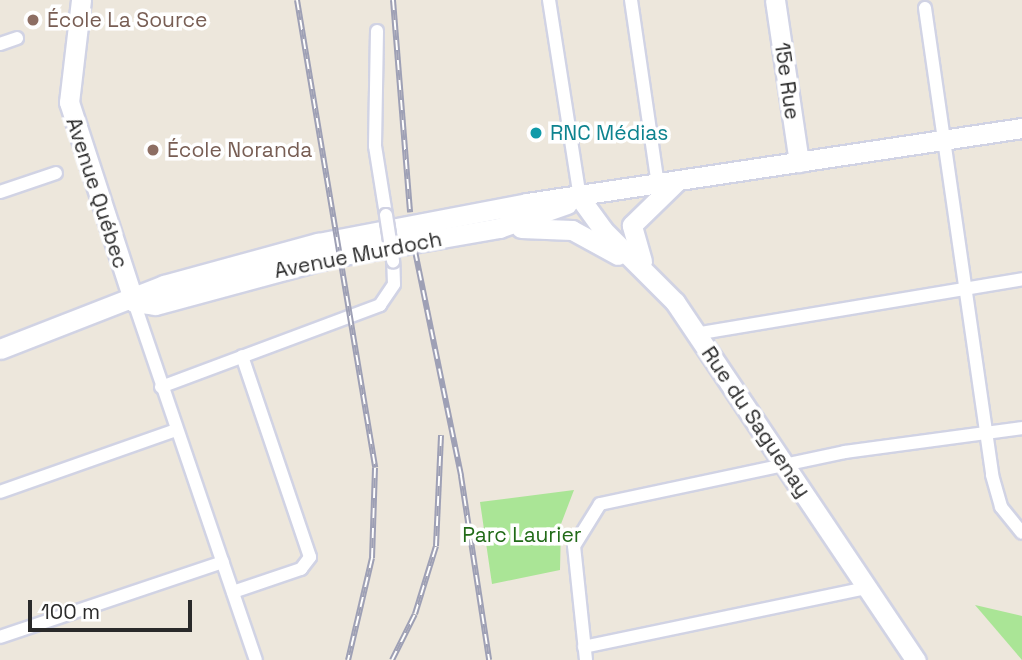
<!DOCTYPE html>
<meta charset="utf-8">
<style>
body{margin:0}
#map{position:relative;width:1022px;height:660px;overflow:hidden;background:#ede7dc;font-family:"Space Grotesk",sans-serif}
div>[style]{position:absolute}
.green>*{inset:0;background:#aae596}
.roads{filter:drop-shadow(2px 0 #d1d3e4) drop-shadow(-2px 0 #d1d3e4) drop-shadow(0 2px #d1d3e4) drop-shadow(0 -2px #d1d3e4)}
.street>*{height:12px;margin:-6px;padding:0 6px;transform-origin:6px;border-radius:6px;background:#fff}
.secondary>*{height:19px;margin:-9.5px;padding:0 9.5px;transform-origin:9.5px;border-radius:9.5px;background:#fff}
.rail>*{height:6px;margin-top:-3px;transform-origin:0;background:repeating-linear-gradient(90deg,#fff 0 10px,#9ea0b5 0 20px);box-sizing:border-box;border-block:2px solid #9ea0b5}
.bridges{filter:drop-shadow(2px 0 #d1d3e4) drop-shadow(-2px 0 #d1d3e4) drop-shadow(0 2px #d1d3e4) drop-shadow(0 -2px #d1d3e4)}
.street-bridge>*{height:12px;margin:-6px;padding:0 6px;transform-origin:6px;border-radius:6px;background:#fff}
.dots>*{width:19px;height:19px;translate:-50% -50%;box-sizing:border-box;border:4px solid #fff;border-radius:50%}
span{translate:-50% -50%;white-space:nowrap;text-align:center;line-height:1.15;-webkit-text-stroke:7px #fff;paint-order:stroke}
.education-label{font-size:21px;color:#785e54}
.left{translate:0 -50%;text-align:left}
.street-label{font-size:21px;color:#2a2a2a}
.culture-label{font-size:21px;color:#0d838f}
.park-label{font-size:21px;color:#216a18}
.scale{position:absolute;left:28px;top:600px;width:164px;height:32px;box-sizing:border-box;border:4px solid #2a2a2a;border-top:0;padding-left:9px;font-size:21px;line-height:24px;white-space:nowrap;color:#2a2a2a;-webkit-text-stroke:5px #fff;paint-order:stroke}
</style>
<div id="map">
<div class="green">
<div style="clip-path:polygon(574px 490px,561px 524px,560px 570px,492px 584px,480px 502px)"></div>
<div style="clip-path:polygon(975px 605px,1022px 616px,1022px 660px)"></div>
</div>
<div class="roads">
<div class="street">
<div style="left:549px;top:0;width:200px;rotate:81.1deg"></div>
<div style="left:631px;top:0;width:187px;rotate:81.7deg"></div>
<div style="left:925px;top:8px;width:472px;rotate:81.8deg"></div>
<div style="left:992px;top:475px;width:33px;rotate:74deg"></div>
<div style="left:1001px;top:507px;width:33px;rotate:51deg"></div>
<div style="left:377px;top:31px;width:115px;rotate:91deg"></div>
<div style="left:375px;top:146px;width:70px;rotate:80.9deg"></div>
<div style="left:0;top:44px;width:18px;rotate:-19deg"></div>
<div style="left:0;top:192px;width:59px;rotate:-18.7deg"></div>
<div style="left:134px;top:302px;width:378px;rotate:71.2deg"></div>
<div style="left:695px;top:334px;width:332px;rotate:-9.5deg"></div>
<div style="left:161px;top:387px;width:234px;rotate:-20.5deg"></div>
<div style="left:380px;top:305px;width:25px;rotate:-56deg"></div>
<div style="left:394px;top:284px;width:23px;rotate:-92deg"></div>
<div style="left:0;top:492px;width:187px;rotate:-19.4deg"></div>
<div style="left:233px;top:592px;width:72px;rotate:-18.7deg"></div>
<div style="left:301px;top:569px;width:15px;rotate:-53deg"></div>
<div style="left:310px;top:557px;width:212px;rotate:-108.7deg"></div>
<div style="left:0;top:637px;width:235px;rotate:-18.6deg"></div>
<div style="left:584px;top:647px;width:289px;rotate:-11.8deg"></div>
<div style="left:586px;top:660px;width:115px;rotate:-96deg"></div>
<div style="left:574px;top:546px;width:49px;rotate:-58.2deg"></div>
<div style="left:600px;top:504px;width:250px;rotate:-12deg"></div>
<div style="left:845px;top:452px;width:179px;rotate:-7.7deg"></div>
</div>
<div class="secondary">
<div style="left:81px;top:0;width:103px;rotate:96.7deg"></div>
<div style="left:69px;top:102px;width:210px;rotate:72deg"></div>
<div style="left:775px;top:0;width:164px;rotate:81.6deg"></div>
<div style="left:580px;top:198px;width:39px;rotate:54deg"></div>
<div style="left:603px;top:230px;width:102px;rotate:45deg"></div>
<div style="left:675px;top:302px;width:432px;rotate:56.1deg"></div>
<div style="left:521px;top:228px;width:51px;rotate:2.2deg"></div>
<div style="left:572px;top:230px;width:52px;rotate:28.5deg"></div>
<div style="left:642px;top:261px;width:37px;rotate:-106deg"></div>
<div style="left:632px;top:225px;width:62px;rotate:-44.3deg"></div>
<div style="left:134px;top:302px;width:21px;rotate:8deg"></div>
<div style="left:155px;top:305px;width:184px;rotate:-15.1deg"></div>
<div style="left:333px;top:257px;width:169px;rotate:-9.9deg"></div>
<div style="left:499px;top:228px;width:72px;rotate:-19.4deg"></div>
<div style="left:0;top:349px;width:176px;rotate:-21.3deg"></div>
<div style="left:164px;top:285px;width:160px;rotate:-15.3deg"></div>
<div style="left:318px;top:243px;width:213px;rotate:-10.8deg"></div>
<div style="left:527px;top:203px;width:501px;rotate:-8.62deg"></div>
</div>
</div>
<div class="rail">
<div style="left:297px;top:0;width:474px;rotate:80.5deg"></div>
<div style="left:375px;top:468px;width:90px;rotate:91.9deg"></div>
<div style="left:372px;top:558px;width:105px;rotate:103.2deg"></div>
<div style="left:393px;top:0;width:213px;rotate:85.4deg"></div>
<div style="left:415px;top:251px;width:230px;rotate:78.4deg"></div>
<div style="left:461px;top:476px;width:186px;rotate:81.3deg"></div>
<div style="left:392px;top:660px;width:51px;rotate:-63.4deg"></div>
<div style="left:415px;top:614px;width:71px;rotate:-72.8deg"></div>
<div style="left:436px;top:546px;width:111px;rotate:-87.4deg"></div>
</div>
<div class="bridges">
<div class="street-bridge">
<div style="left:386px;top:215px;width:47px;rotate:81.3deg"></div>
</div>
</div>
<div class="dots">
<div style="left:33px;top:20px;background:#8d6e63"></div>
<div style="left:536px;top:133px;background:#0f9aa8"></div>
<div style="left:153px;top:150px;background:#8d6e63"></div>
</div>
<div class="education-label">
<span class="left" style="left:47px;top:20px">École La Source</span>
<span class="left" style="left:167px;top:150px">École Noranda</span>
</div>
<div class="street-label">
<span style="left:787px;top:81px;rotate:82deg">15e Rue</span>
<span style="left:97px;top:193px;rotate:72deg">Avenue Québec</span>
<span style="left:358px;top:255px;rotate:-11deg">Avenue Murdoch</span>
<span style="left:756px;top:422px;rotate:56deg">Rue du Saguenay</span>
</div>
<div class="culture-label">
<span class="left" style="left:550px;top:133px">RNC Médias</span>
</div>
<div class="park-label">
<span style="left:522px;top:535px">Parc Laurier</span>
</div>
<div class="scale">100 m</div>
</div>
